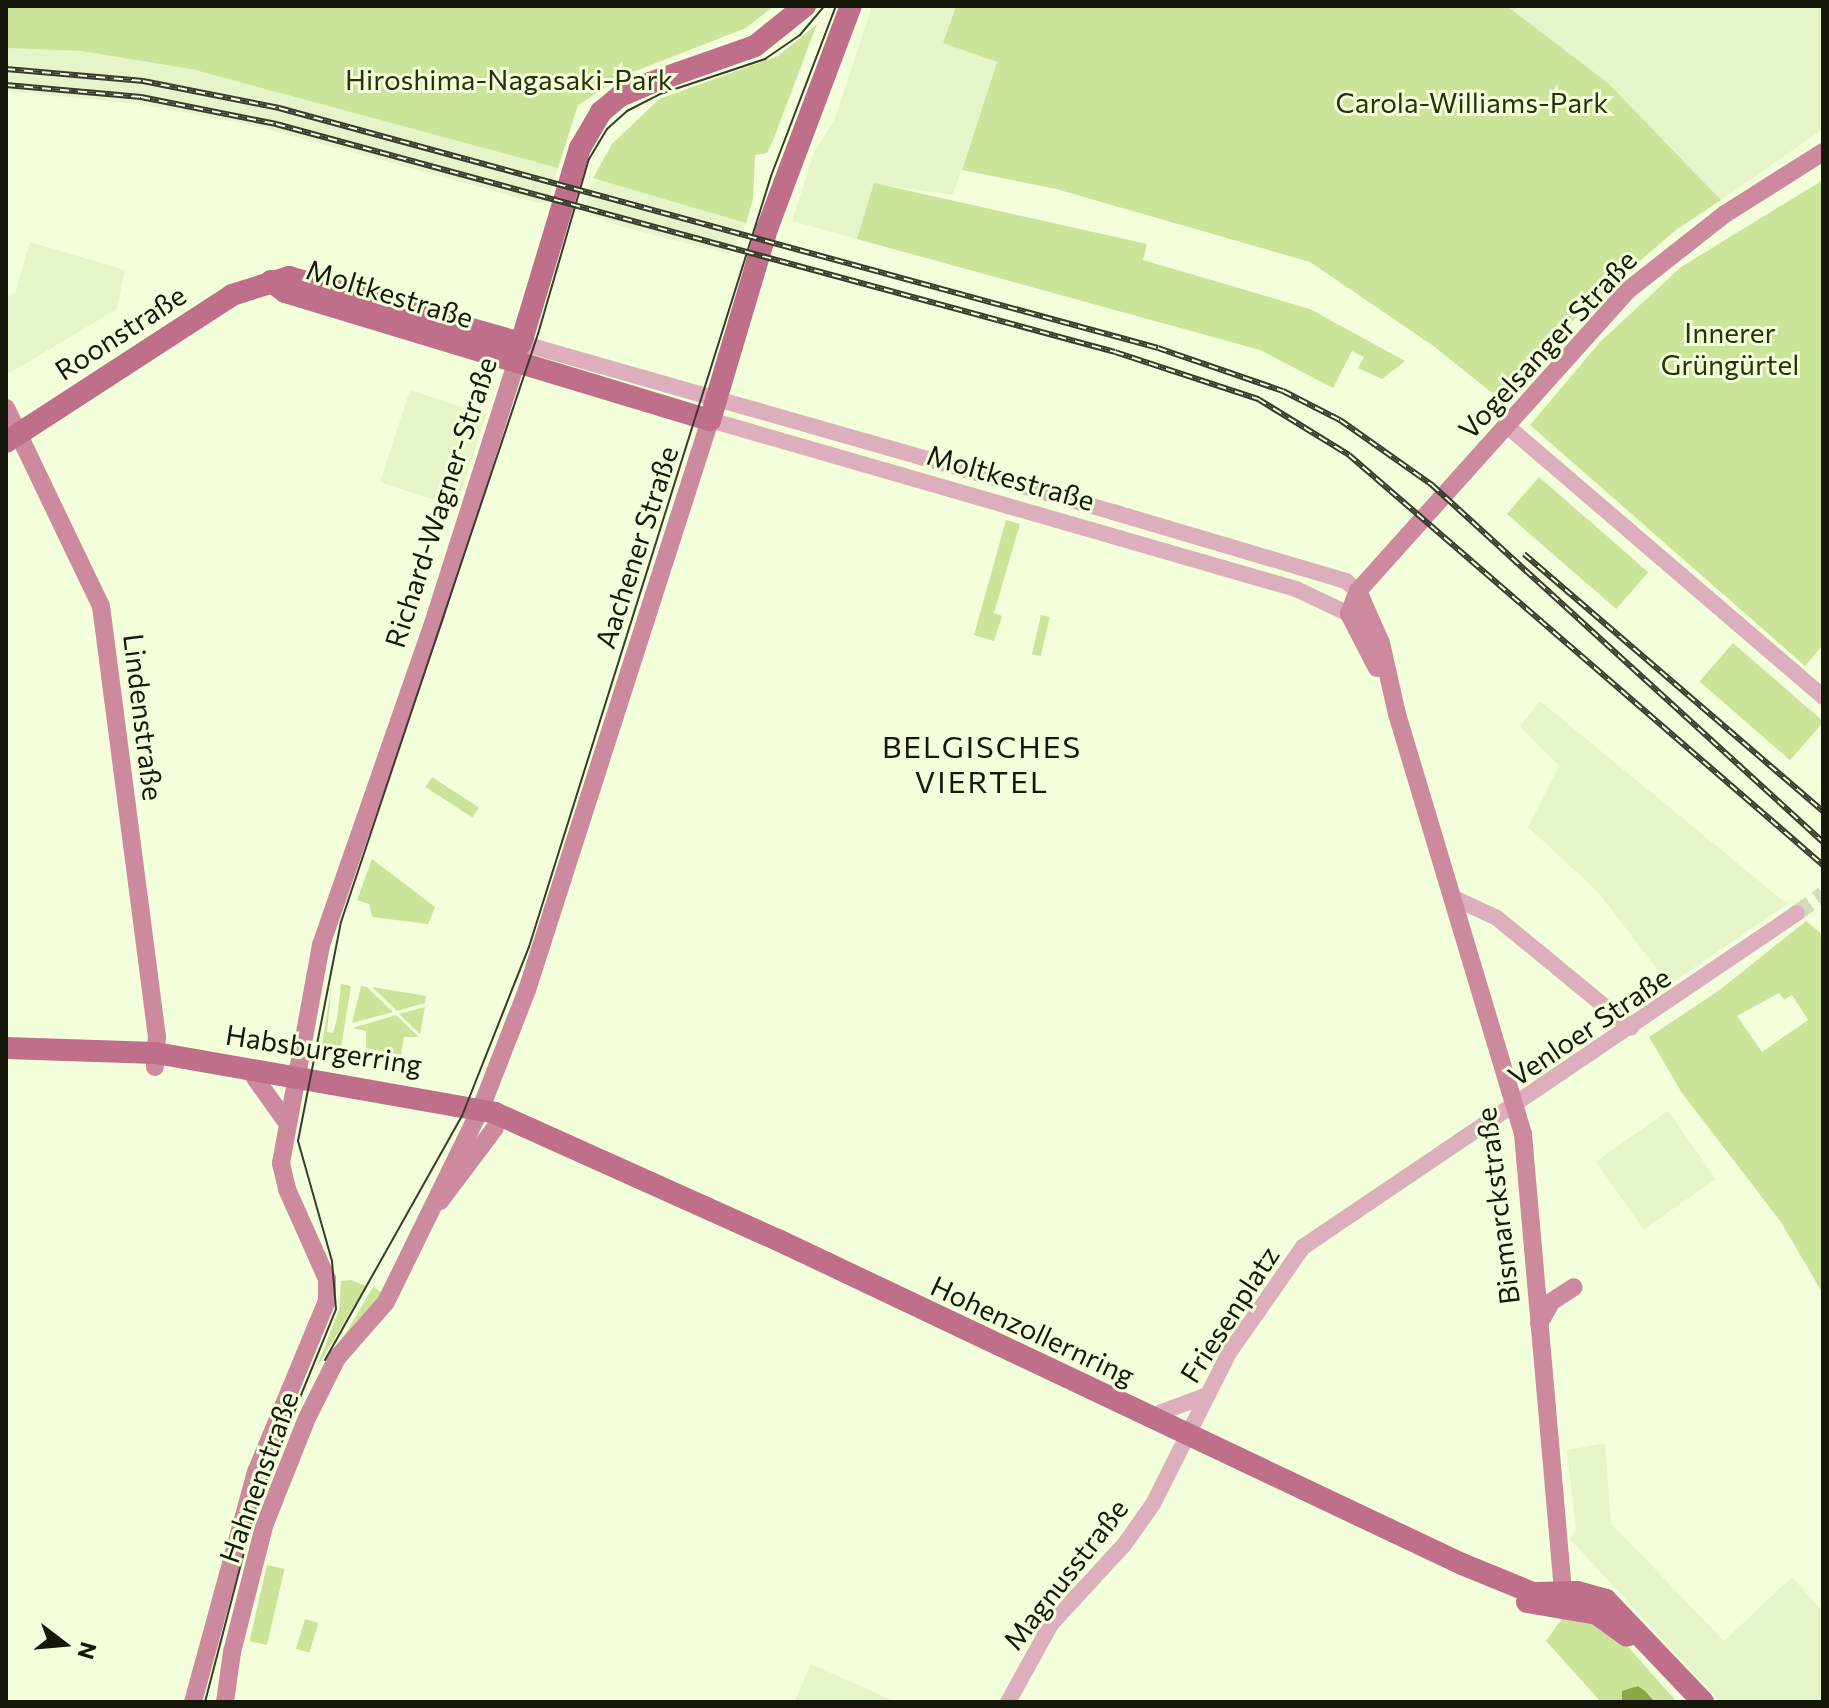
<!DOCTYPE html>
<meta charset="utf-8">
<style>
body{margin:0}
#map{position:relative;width:1829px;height:1708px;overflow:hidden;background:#f3ffda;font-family:Commissioner,sans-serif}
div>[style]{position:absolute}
.built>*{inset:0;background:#e6f4c9;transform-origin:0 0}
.green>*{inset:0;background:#cce39a;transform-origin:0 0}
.water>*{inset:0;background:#8da647}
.tertiary-tunnel>*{height:16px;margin-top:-8px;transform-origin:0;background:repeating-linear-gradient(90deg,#d2dcbb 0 16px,transparent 0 24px)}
.tertiary>*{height:16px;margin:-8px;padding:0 8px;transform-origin:8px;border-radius:8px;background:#ddafbd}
.secondary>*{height:18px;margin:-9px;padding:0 9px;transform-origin:9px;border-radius:9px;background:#cd8a9f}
.primary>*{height:22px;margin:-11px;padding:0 11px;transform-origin:11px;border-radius:11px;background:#bf6f8a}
.tram>*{height:2px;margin:-1px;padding:0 1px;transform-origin:1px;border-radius:1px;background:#373c2c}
.rail>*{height:6px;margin-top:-3px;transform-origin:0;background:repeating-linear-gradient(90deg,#f3ffda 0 9px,#373c2c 0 18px);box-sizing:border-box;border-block:2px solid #373c2c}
span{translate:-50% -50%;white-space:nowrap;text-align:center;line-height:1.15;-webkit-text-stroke:6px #f3ffda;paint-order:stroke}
.park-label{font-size:28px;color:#28320a}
.street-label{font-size:28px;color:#15190c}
.neighbourhood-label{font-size:30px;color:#15190c;letter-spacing:2px}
.frame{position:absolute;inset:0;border:8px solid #15190c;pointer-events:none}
.north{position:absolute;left:24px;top:1604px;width:80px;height:80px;-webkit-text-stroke:6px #f3ffda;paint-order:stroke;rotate:106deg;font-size:22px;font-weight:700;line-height:32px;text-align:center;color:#15190c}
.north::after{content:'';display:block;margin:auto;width:28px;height:36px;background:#15190c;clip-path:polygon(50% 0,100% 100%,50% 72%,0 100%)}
</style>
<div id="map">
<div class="built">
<div style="clip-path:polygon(872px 6px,956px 6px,943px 43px,997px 61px,953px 195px,874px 184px,857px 239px,792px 221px,814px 152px,834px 121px)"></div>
<div style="clip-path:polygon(1507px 6px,1823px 6px,1823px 129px,1721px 200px,1608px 83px)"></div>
<div style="clip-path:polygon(6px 48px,81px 51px,191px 69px,558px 168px,548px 202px,538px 203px,252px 125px,139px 104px,6px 91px)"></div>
<div style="clip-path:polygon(605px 180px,734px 216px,746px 223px,730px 254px,619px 226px,584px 212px,593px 182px)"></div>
<div style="clip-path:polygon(30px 242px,125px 270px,117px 309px,6px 375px,6px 298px,15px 293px)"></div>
<div style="left:410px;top:390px;width:80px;height:97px;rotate:18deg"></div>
<div style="clip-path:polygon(1540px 701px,1787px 904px,1669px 985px,1599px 893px,1528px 827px,1559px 766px,1520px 726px)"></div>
<div style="left:1668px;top:1111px;width:83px;height:88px;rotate:55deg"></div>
<div style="clip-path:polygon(1605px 1443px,1611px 1523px,1724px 1641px,1792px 1577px,1823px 1612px,1823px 1702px,1720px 1702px,1570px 1539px,1576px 1530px,1567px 1450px)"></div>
<div style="clip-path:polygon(811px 1664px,822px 1669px,896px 1702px,794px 1702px)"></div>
</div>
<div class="green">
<div style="clip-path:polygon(6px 6px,774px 6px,746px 28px,623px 76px,578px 105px,558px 168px,191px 69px,81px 51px,6px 48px)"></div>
<div style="clip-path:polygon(956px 6px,1507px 6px,1608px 83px,1721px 200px,1676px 230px,1585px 308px,1501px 400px,1432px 345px,1310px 262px,1056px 189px,962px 170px,997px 62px,943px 43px)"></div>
<div style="clip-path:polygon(817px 24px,773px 141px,767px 153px,755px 155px,753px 199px,746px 223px,593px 178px,612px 144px,659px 99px,778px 56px)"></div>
<div style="clip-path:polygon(1823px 180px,1823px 645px,1805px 666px,1530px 425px,1600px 342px,1681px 267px)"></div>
<div style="clip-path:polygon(874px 183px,1147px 244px,1143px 260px,1310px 309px,1405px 361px,1382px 379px,1358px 368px,1364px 357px,1352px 351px,1333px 388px,1260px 350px,857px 239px)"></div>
<div style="left:1539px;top:477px;width:145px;height:49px;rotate:41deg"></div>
<div style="clip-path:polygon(1006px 520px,1020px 524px,994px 613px,1002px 616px,994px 641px,974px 635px)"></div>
<div style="left:1041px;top:615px;width:9px;height:40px;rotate:13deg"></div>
<div style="left:1733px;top:643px;width:120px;height:51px;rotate:41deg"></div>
<div style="left:432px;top:777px;width:56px;height:12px;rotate:33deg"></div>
<div style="clip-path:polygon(372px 859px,435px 907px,428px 924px,372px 917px,369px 904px,357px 900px)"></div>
<div style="clip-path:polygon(evenodd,1806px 921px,1823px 935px,1823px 1294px,1781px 1222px,1682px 1093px,1649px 1037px,1721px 989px,1806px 921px,1779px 993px,1784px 1000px,1792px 995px,1808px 1020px,1762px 1052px,1737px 1016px,1779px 993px)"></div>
<div style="clip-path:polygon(332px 982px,327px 1032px,333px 1033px,337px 1019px,341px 984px,351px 986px,340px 1054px,321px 1051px)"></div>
<div style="clip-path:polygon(361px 986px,367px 987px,393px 1012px,352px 1023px)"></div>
<div style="clip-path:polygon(372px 987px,426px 996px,425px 1003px,397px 1011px)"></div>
<div style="clip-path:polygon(425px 1007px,420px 1034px,399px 1014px)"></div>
<div style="clip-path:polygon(396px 1015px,419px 1037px,404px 1037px,401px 1055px,366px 1048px,366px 1031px,352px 1028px)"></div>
<div style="clip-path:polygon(351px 1280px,366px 1286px,316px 1369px,339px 1310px,341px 1281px)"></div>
<div style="clip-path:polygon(373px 1287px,384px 1294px,330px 1360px)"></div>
<div style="left:267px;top:1565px;width:18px;height:78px;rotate:13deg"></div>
<div style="clip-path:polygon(1563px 1617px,1612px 1629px,1677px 1702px,1601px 1702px,1546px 1641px)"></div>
<div style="left:305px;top:1619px;width:14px;height:31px;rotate:17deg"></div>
</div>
<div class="water">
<div style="clip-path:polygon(1638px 1686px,1645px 1691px,1655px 1702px,1622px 1702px,1622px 1691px)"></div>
</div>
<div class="tertiary-tunnel">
<div style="left:1797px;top:913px;width:32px;rotate:-36deg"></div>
</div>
<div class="tertiary">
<div style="left:521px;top:343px;width:616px;rotate:15.93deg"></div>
<div style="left:1113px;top:512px;width:243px;rotate:16.5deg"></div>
<div style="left:1346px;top:581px;width:16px;rotate:40deg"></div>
<div style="left:710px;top:420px;width:610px;rotate:16.09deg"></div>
<div style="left:1296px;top:589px;width:59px;rotate:25.3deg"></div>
<div style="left:1506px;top:425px;width:418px;rotate:40.6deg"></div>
<div style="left:1454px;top:898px;width:47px;rotate:24.9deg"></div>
<div style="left:1497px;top:918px;width:173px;rotate:39.4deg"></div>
<div style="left:1151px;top:1416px;width:58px;rotate:-20.3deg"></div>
<div style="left:1008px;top:1702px;width:89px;rotate:-61.1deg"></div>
<div style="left:1051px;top:1624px;width:108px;rotate:-47.3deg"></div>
<div style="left:1124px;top:1545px;width:50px;rotate:-54.7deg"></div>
<div style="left:1153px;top:1504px;width:169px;rotate:-63.3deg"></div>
<div style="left:1229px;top:1353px;width:129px;rotate:-55.1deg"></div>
<div style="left:1303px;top:1247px;width:596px;rotate:-34.06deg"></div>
</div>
<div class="secondary">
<div style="left:6px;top:408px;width:220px;rotate:64.4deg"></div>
<div style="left:101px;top:606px;width:434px;rotate:82.6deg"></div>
<div style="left:157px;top:1036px;width:31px;rotate:94deg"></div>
<div style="left:1358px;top:591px;width:57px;rotate:66.1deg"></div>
<div style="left:1381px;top:643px;width:73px;rotate:77.3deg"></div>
<div style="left:1397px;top:714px;width:438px;rotate:73.3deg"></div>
<div style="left:1523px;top:1134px;width:461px;rotate:85deg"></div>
<div style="left:1563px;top:1593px;width:13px;rotate:61deg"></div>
<div style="left:1377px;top:668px;width:61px;rotate:-117.4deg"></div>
<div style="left:1349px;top:614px;width:25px;rotate:-69deg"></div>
<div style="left:1358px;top:591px;width:403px;rotate:-48.1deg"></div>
<div style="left:1627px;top:291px;width:125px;rotate:-38.2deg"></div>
<div style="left:1725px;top:214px;width:116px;rotate:-32.3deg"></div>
<div style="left:255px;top:1078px;width:52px;rotate:54.5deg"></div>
<div style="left:440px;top:1201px;width:91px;rotate:-53deg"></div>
<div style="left:1539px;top:1324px;width:25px;rotate:-61deg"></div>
<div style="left:1551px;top:1302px;width:27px;rotate:-33deg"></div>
<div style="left:193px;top:1702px;width:238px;rotate:-74.7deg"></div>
<div style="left:256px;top:1472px;width:185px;rotate:-67.5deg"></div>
<div style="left:327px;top:1301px;width:22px;rotate:-90deg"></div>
<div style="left:327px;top:1279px;width:98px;rotate:-114deg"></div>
<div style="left:287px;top:1189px;width:27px;rotate:-103deg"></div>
<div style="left:281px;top:1163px;width:222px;rotate:-79.6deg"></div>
<div style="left:321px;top:945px;width:350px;rotate:-70.8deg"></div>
<div style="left:436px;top:614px;width:277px;rotate:-72.3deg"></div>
<div style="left:225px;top:1702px;width:50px;rotate:-82deg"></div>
<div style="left:232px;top:1652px;width:130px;rotate:-75.7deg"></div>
<div style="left:264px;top:1526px;width:116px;rotate:-68.3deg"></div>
<div style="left:307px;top:1418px;width:67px;rotate:-63.4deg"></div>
<div style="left:337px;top:1358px;width:74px;rotate:-48.8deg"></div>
<div style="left:386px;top:1302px;width:216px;rotate:-63.9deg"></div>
<div style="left:481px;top:1108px;width:127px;rotate:-68.7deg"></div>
<div style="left:527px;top:990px;width:599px;rotate:-72.2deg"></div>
</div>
<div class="primary">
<div style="left:271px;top:281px;width:18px;rotate:38deg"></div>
<div style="left:285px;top:292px;width:444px;rotate:16.8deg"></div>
<div style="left:710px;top:420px;width:199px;rotate:-73.4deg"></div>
<div style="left:767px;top:229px;width:238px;rotate:-69.4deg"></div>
<div style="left:6px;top:442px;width:270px;rotate:-33deg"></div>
<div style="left:232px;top:295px;width:60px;rotate:-17.5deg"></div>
<div style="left:289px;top:277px;width:241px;rotate:15.9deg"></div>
<div style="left:521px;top:343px;width:204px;rotate:-73.2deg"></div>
<div style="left:580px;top:148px;width:42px;rotate:-59.7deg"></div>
<div style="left:601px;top:112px;width:25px;rotate:-40deg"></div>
<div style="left:620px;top:96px;width:33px;rotate:-23deg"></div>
<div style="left:650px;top:83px;width:111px;rotate:-19.4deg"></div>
<div style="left:755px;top:46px;width:64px;rotate:-38.7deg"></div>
<div style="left:6px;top:1048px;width:150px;rotate:1.9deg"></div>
<div style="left:156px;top:1053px;width:344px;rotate:10deg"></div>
<div style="left:495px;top:1113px;width:310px;rotate:24.2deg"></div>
<div style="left:778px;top:1240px;width:757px;rotate:25.35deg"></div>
<div style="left:1462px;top:1564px;width:77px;rotate:22.2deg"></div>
<div style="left:1533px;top:1593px;width:44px;rotate:-1.3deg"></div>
<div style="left:1577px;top:1592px;width:30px;rotate:15deg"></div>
<div style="left:1606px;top:1600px;width:141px;rotate:46.4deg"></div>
<div style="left:1527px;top:1602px;width:71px;rotate:9.7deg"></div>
<div style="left:1597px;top:1614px;width:37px;rotate:36deg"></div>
</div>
<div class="tram">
<div style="left:325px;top:1360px;width:280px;rotate:-60.7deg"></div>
<div style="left:462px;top:1116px;width:182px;rotate:-68.4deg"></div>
<div style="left:529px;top:947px;width:808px;rotate:-72.57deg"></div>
<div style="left:771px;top:176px;width:182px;rotate:-69.1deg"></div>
<div style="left:205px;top:1702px;width:206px;rotate:-75.4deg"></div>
<div style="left:257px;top:1503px;width:209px;rotate:-67.8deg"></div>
<div style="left:336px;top:1309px;width:48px;rotate:-94.8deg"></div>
<div style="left:332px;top:1261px;width:125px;rotate:-105.8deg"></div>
<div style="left:298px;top:1141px;width:223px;rotate:-78.9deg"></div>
<div style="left:341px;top:922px;width:620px;rotate:-71.48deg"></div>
<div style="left:538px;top:334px;width:182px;rotate:-73.8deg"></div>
<div style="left:589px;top:159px;width:35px;rotate:-59deg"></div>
<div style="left:607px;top:129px;width:27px;rotate:-42deg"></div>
<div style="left:627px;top:111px;width:37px;rotate:-27deg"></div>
<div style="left:660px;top:94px;width:111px;rotate:-18.4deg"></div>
<div style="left:765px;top:59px;width:42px;rotate:-34.4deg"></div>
<div style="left:800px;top:35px;width:38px;rotate:-50deg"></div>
</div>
<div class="rail">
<div style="left:6px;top:69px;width:138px;rotate:5deg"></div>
<div style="left:143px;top:81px;width:139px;rotate:11.2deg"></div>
<div style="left:279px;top:108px;width:911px;rotate:15.27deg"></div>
<div style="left:1158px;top:348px;width:132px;rotate:19deg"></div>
<div style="left:1283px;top:391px;width:64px;rotate:27deg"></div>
<div style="left:1340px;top:420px;width:113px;rotate:35.2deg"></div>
<div style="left:1432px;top:485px;width:529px;rotate:42.4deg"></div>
<div style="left:6px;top:85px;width:136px;rotate:5.1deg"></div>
<div style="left:141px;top:97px;width:138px;rotate:11.3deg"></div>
<div style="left:276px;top:124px;width:869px;rotate:15.2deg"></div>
<div style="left:1115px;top:352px;width:151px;rotate:18.2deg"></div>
<div style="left:1258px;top:399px;width:107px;rotate:31.6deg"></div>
<div style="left:1349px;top:455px;width:627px;rotate:40.86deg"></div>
<div style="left:1524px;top:554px;width:394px;rotate:40.7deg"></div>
</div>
<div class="park-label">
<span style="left:509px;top:79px">Hiroshima-Nagasaki-Park</span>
<span style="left:1472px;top:102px">Carola-Williams-Park</span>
<span style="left:1730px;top:348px">Innerer<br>Grüngürtel</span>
</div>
<div class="street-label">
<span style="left:390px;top:293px;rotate:17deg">Moltkestraße</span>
<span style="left:120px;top:332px;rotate:-33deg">Roonstraße</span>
<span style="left:1547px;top:344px;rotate:-47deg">Vogelsanger Straße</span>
<span style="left:1011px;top:477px;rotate:16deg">Moltkestraße</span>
<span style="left:440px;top:502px;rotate:-72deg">Richard-Wagner-Straße</span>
<span style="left:636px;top:547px;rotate:-72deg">Aachener Straße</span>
<span style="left:144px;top:717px;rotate:83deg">Lindenstraße</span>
<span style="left:1589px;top:1026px;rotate:-34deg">Venloer Straße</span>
<span style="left:324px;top:1049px;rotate:9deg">Habsburgerring</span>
<span style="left:1497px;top:1206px;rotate:-97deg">Bismarckstraße</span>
<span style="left:1229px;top:1314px;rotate:-57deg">Friesenplatz</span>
<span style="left:1033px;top:1330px;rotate:25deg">Hohenzollernring</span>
<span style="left:258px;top:1477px;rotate:-70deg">Hahnenstraße</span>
<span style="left:1065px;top:1574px;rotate:-52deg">Magnusstraße</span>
</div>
<div class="neighbourhood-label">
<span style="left:982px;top:763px">BELGISCHES<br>VIERTEL</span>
</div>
<div class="frame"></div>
<div class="north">N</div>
</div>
